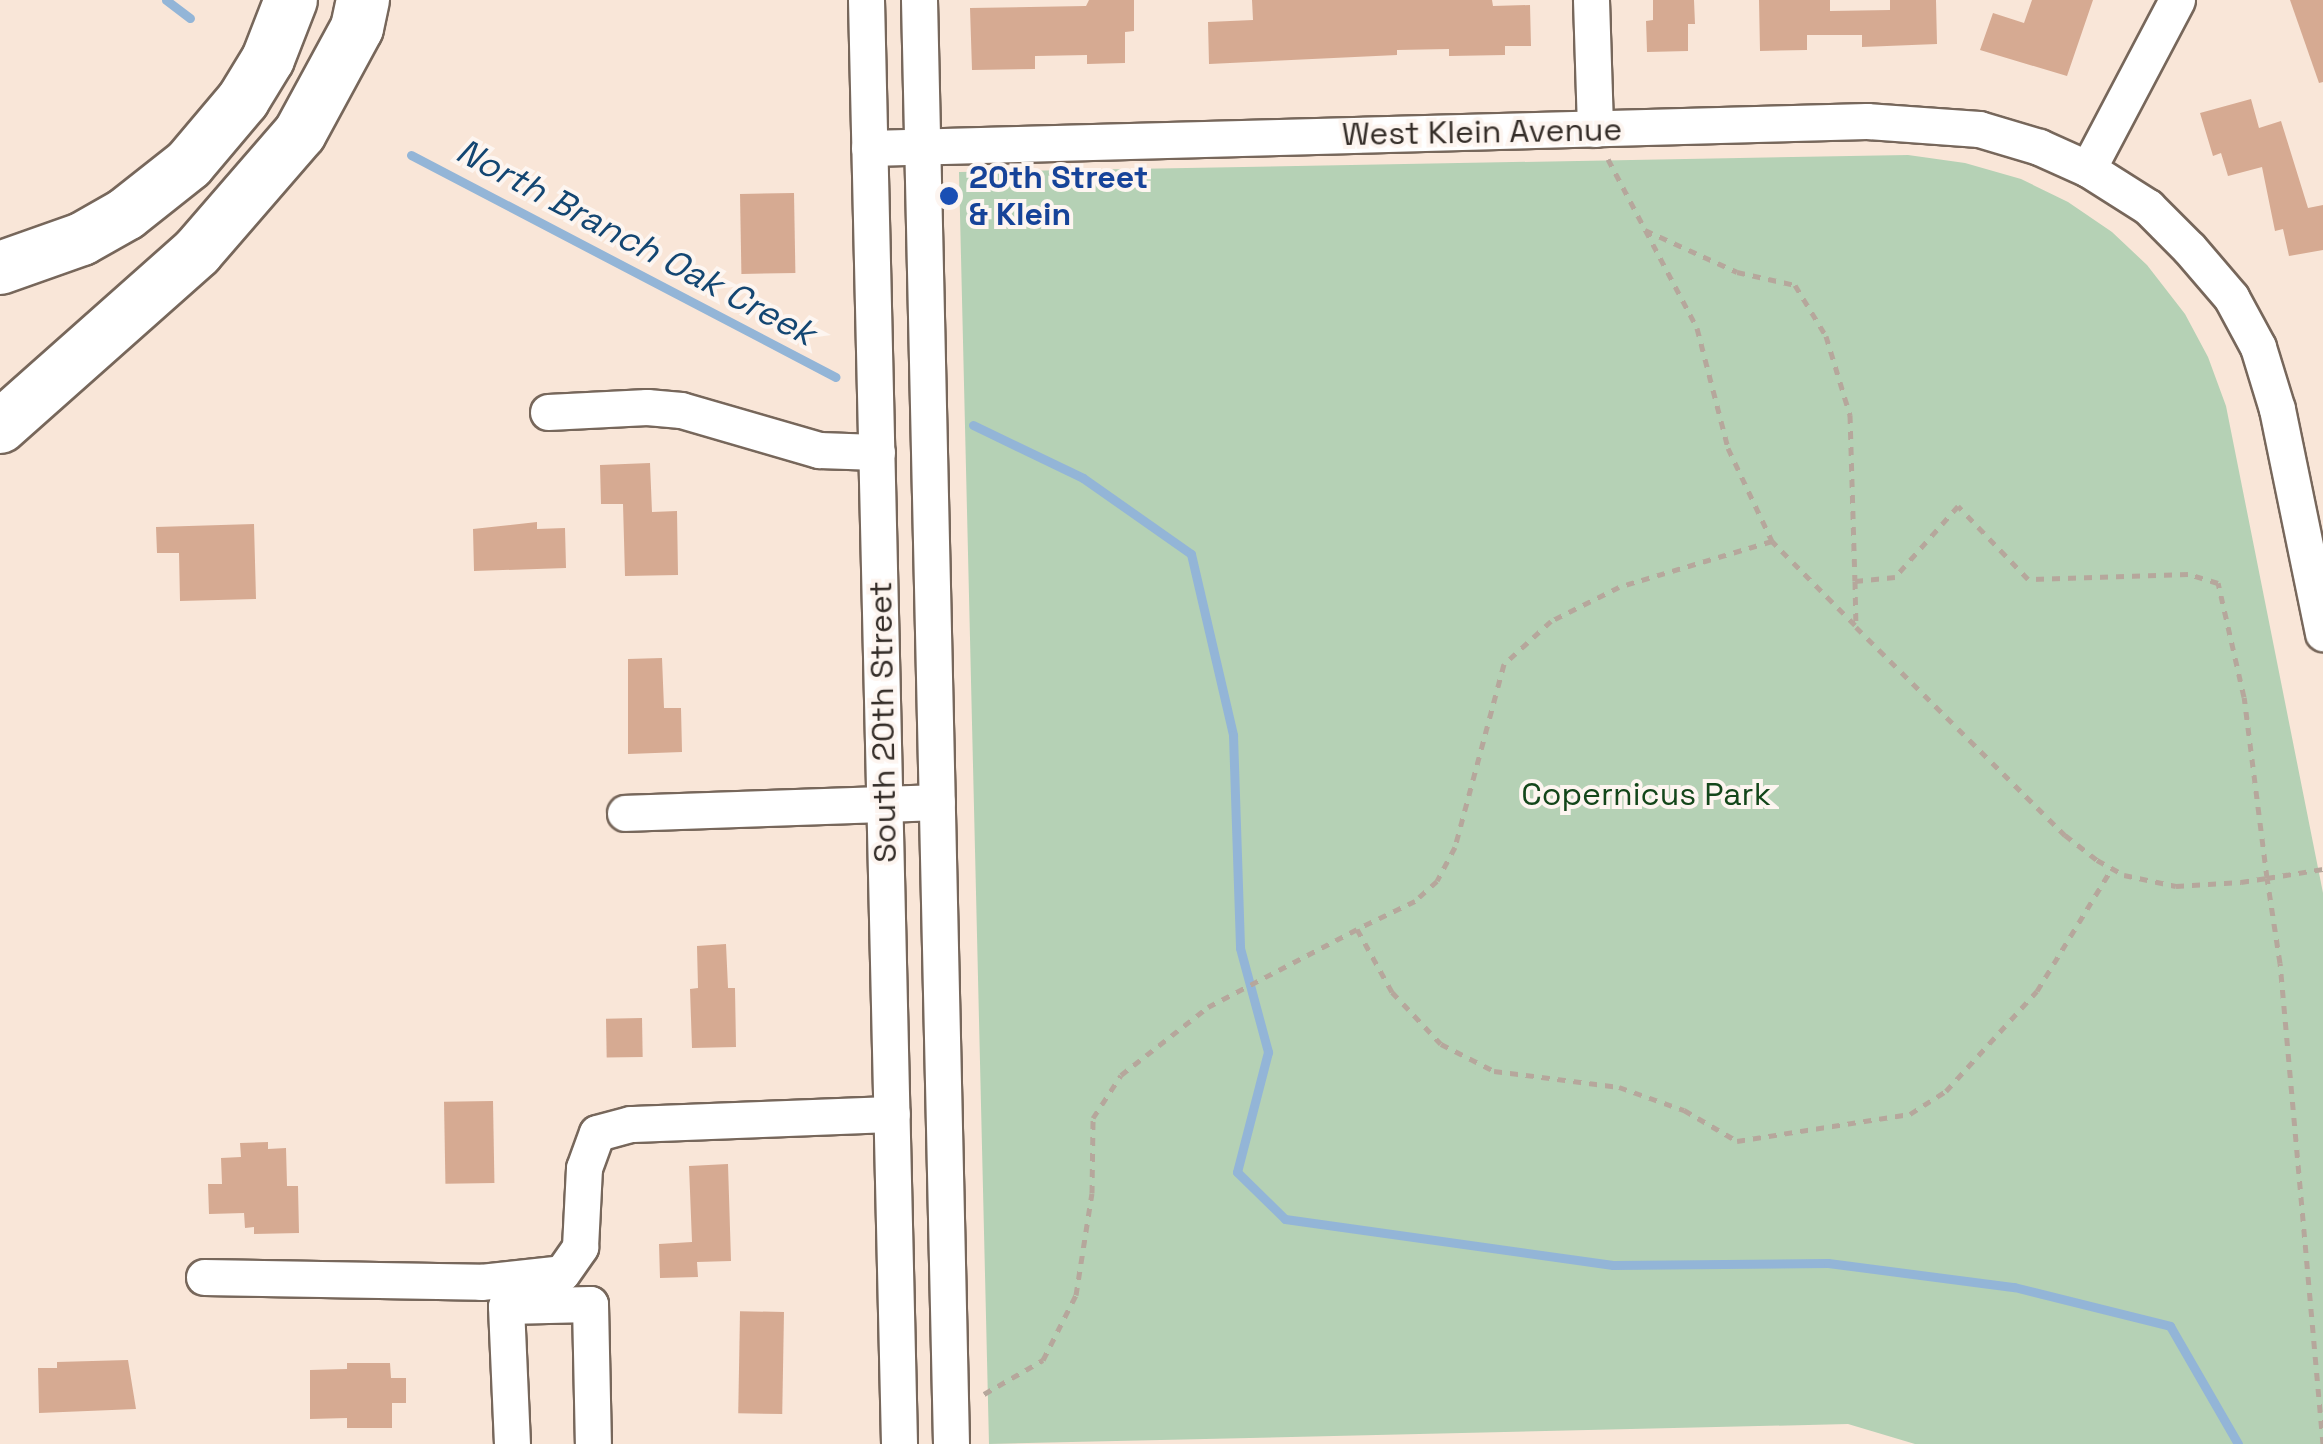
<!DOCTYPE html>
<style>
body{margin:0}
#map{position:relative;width:2323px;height:1444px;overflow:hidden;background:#f9e6d8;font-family:"Space Grotesk",sans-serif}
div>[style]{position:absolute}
.green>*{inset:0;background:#b5d1b5}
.stream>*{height:9px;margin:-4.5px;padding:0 4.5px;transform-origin:4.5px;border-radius:4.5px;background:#93b5d7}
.building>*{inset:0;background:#d6aa92;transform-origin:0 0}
.path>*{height:5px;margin-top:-2.5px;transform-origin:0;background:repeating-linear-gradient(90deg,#b6a79c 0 8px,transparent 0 16px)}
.roads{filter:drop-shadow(2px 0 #77675b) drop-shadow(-2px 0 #77675b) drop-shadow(0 2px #77675b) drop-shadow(0 -2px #77675b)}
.minor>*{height:35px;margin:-17.5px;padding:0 17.5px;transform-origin:17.5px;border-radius:17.5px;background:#fff}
.highway>*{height:52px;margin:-26px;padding:0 26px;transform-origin:26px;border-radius:26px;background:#fff}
.dots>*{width:28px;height:28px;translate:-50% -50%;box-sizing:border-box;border:5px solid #fdf5f0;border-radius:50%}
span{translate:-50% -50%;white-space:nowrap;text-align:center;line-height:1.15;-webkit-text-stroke:8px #fdf5f0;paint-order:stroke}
.street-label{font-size:32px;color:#342d28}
.transit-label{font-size:32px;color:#164399;font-weight:700}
.left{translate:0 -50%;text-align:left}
.park-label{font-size:32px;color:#13461a}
.water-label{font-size:35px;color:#134672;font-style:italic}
</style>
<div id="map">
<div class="green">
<div style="clip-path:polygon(1908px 155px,1965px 163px,2021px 179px,2068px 202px,2112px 232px,2147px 265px,2185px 314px,2208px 357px,2226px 406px,2323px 893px,2323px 1444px,1915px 1444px,1848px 1424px,989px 1444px,959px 172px)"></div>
</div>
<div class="stream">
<div style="left:166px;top:0;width:30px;rotate:37deg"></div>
<div style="left:411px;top:155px;width:479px;rotate:27.6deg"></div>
<div style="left:973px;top:425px;width:122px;rotate:25.7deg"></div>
<div style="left:1083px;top:478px;width:132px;rotate:35.1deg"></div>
<div style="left:1191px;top:554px;width:186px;rotate:76.9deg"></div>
<div style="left:1233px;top:735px;width:213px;rotate:88.1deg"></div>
<div style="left:1240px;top:948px;width:108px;rotate:74.9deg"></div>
<div style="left:1268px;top:1052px;width:124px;rotate:104.5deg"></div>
<div style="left:1237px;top:1172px;width:67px;rotate:44.4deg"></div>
<div style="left:1285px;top:1219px;width:331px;rotate:8deg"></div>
<div style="left:1613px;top:1265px;width:215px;rotate:-0.5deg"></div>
<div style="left:1828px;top:1263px;width:188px;rotate:7.4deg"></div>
<div style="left:2014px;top:1287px;width:161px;rotate:14deg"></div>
<div style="left:2170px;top:1326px;width:136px;rotate:60deg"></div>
</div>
<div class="building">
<div style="clip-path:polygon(1089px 0,1134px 0,1134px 31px,1125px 32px,1125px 63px,1087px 64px,1087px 55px,1035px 56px,1035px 69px,972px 70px,970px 8px,1086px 6px)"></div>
<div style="clip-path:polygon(1252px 0,1492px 0,1493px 6px,1530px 5px,1531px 46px,1505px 46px,1505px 55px,1449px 56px,1449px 49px,1397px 50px,1397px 55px,1209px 64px,1208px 22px,1253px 20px)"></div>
<div style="clip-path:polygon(1653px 0,1694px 0,1695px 24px,1688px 24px,1688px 51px,1647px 52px,1646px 21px,1653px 20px)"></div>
<div style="clip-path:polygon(1759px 0,1830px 0,1830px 11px,1890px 10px,1890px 0,1936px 0,1937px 44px,1862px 47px,1862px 35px,1807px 35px,1807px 50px,1760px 51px)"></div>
<div style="clip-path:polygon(2032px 0,2093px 0,2067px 76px,1980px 50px,1993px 13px,2024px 23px)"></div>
<div style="clip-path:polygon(2290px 0,2323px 0,2323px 82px,2319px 83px)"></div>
<div style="clip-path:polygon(2251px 99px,2259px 128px,2281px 121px,2308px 208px,2323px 205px,2323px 250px,2289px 256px,2283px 229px,2275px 231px,2262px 167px,2228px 176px,2221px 153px,2213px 156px,2200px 113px)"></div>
<div style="left:794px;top:193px;width:80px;height:54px;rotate:89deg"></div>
<div style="clip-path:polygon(650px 463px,652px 512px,677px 511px,678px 575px,625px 576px,623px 504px,601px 504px,600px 465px)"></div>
<div style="clip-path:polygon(537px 522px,537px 529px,565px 528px,566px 568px,474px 571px,473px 529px)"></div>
<div style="clip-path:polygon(254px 524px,256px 599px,180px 601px,179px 553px,157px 553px,156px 527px)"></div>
<div style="clip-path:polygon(662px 658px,664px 708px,681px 708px,682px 752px,628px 754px,628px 659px)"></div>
<div style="clip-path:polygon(726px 944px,728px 988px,735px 988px,736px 1047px,692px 1048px,690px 989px,698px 988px,697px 946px)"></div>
<div style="left:642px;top:1018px;width:39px;height:36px;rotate:89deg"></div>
<div style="left:493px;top:1101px;width:82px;height:49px;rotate:89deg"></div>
<div style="clip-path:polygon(268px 1142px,268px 1149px,286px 1148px,287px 1186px,298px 1186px,299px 1233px,254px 1234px,254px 1227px,245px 1228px,244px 1213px,209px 1214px,208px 1184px,222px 1184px,221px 1158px,241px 1157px,240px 1143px)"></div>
<div style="clip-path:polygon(728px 1164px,731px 1261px,697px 1262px,698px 1277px,660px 1278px,659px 1244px,692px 1242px,689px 1166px)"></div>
<div style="left:784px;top:1312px;width:102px;height:44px;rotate:91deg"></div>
<div style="clip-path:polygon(128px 1360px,136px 1409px,39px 1413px,38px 1368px,57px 1368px,57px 1362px)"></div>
<div style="clip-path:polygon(347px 1363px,390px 1363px,391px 1378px,406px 1378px,406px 1403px,392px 1403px,392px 1428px,347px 1428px,347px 1418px,310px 1419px,310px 1370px,347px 1369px)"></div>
</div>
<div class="path">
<div style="left:1608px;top:159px;width:191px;rotate:62.2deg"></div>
<div style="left:1697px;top:328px;width:124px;rotate:75.5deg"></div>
<div style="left:1728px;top:448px;width:103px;rotate:64.7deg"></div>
<div style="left:1645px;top:230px;width:101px;rotate:24.5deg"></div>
<div style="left:1737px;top:272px;width:59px;rotate:12.6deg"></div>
<div style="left:1795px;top:285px;width:60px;rotate:58.7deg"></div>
<div style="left:1826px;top:336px;width:83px;rotate:73.1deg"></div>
<div style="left:1850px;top:415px;width:166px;rotate:88.3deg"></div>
<div style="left:1855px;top:625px;width:118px;rotate:-134.7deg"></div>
<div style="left:1772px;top:541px;width:160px;rotate:163.3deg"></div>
<div style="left:1619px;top:587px;width:76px;rotate:153.4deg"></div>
<div style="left:1551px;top:621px;width:64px;rotate:137.5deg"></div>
<div style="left:1504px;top:664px;width:189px;rotate:105deg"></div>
<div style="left:1455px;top:847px;width:38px;rotate:118deg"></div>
<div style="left:1437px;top:881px;width:30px;rotate:138deg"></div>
<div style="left:1415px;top:901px;width:64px;rotate:154.2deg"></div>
<div style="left:1357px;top:929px;width:72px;rotate:60.9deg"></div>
<div style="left:1392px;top:992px;width:71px;rotate:46.7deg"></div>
<div style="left:1441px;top:1044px;width:59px;rotate:27deg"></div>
<div style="left:1494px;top:1071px;width:126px;rotate:7.3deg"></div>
<div style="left:1619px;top:1087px;width:69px;rotate:19.5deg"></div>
<div style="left:1684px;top:1110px;width:61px;rotate:30.3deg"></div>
<div style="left:1737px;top:1141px;width:175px;rotate:-8.9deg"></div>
<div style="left:1910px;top:1114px;width:43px;rotate:-32.6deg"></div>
<div style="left:1946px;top:1091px;width:135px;rotate:-47.7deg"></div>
<div style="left:2037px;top:991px;width:144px;rotate:-58.6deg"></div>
<div style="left:984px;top:1394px;width:68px;rotate:-30deg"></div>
<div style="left:1043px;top:1360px;width:73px;rotate:-63.1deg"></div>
<div style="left:1076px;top:1295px;width:103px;rotate:-81.1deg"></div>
<div style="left:1092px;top:1193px;width:75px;rotate:-89.2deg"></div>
<div style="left:1093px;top:1118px;width:51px;rotate:-56.9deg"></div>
<div style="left:1121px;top:1075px;width:110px;rotate:-38deg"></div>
<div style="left:1208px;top:1007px;width:168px;rotate:-27.6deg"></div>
<div style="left:2323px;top:1444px;width:483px;rotate:-95.1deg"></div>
<div style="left:2280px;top:963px;width:86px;rotate:-98.7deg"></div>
<div style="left:2267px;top:878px;width:182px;rotate:-97.2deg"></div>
<div style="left:2244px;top:697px;width:117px;rotate:-102.8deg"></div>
<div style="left:2218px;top:583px;width:31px;rotate:-163deg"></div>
<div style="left:2188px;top:574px;width:160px;rotate:178.2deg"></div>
<div style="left:2028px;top:579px;width:101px;rotate:-133.8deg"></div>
<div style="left:1958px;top:506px;width:95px;rotate:131.6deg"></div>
<div style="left:1895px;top:577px;width:40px;rotate:174.3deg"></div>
<div style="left:1855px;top:581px;width:46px;rotate:88.8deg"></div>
<div style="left:1856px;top:627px;width:295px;rotate:44.9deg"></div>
<div style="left:2065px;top:835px;width:41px;rotate:38deg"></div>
<div style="left:2097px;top:860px;width:31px;rotate:29deg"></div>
<div style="left:2124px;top:875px;width:53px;rotate:11.9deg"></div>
<div style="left:2176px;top:886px;width:65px;rotate:-3.5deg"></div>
<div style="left:2241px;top:882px;width:26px;rotate:-9deg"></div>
<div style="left:2267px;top:878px;width:57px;rotate:-9.1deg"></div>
</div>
<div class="roads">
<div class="minor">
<div style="left:866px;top:0;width:1444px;rotate:88.69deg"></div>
<div style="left:919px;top:0;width:1444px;rotate:88.73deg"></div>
<div style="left:1591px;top:0;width:129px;rotate:88.2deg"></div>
<div style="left:2177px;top:0;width:191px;rotate:117.8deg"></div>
<div style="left:2088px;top:169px;width:71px;rotate:32.3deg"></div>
<div style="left:2148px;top:207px;width:58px;rotate:45deg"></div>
<div style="left:2189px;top:248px;width:65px;rotate:49.4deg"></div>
<div style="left:2231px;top:297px;width:57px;rotate:61.6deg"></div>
<div style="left:2258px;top:347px;width:65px;rotate:73deg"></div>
<div style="left:2277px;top:409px;width:229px;rotate:78.4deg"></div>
<div style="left:869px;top:148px;width:998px;rotate:-1.55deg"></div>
<div style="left:1867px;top:121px;width:112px;rotate:4.1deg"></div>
<div style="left:1979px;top:129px;width:63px;rotate:16.7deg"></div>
<div style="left:2039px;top:147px;width:54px;rotate:24.2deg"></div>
<div style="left:548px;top:412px;width:99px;rotate:-2.9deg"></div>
<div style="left:647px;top:407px;width:34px;rotate:5deg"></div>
<div style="left:681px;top:410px;width:144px;rotate:16.2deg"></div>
<div style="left:819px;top:450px;width:58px;rotate:2deg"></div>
<div style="left:625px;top:813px;width:312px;rotate:-2deg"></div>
<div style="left:204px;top:1277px;width:277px;rotate:1deg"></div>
<div style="left:481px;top:1282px;width:81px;rotate:-6.3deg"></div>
<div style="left:562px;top:1273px;width:32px;rotate:-55deg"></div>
<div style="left:580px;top:1247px;width:79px;rotate:-87.1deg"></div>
<div style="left:584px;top:1168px;width:37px;rotate:-70deg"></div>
<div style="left:597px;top:1133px;width:35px;rotate:-15deg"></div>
<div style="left:631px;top:1124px;width:261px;rotate:-2.2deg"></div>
<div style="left:512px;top:1444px;width:138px;rotate:-92.5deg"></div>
<div style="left:506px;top:1306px;width:84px;rotate:-1.4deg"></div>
<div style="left:590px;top:1304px;width:140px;rotate:88.8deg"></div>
</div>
<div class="highway">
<div style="left:0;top:268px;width:87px;rotate:-19.5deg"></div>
<div style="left:82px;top:239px;width:51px;rotate:-29.6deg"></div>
<div style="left:126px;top:214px;width:80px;rotate:-38.4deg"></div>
<div style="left:189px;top:164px;width:84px;rotate:-49.8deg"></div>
<div style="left:243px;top:100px;width:48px;rotate:-58.6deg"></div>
<div style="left:268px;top:59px;width:63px;rotate:-68.7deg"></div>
<div style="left:0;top:427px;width:264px;rotate:-41.6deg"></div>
<div style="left:197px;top:252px;width:157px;rotate:-49.1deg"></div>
<div style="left:300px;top:133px;width:119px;rotate:-61.5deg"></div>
<div style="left:357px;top:28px;width:29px;rotate:-78deg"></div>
</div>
</div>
<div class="dots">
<div style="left:949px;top:196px;background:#1a4fb4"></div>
</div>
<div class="street-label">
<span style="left:1482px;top:132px;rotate:-1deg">West Klein Avenue</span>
<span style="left:883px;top:722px;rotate:-91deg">South 20th Street</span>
</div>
<div class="transit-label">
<span class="left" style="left:969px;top:196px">20th Street<br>&amp; Klein</span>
</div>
<div class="park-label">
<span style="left:1646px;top:794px">Copernicus Park</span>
</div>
<div class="water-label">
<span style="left:636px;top:242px;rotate:28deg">North Branch Oak Creek</span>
</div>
</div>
